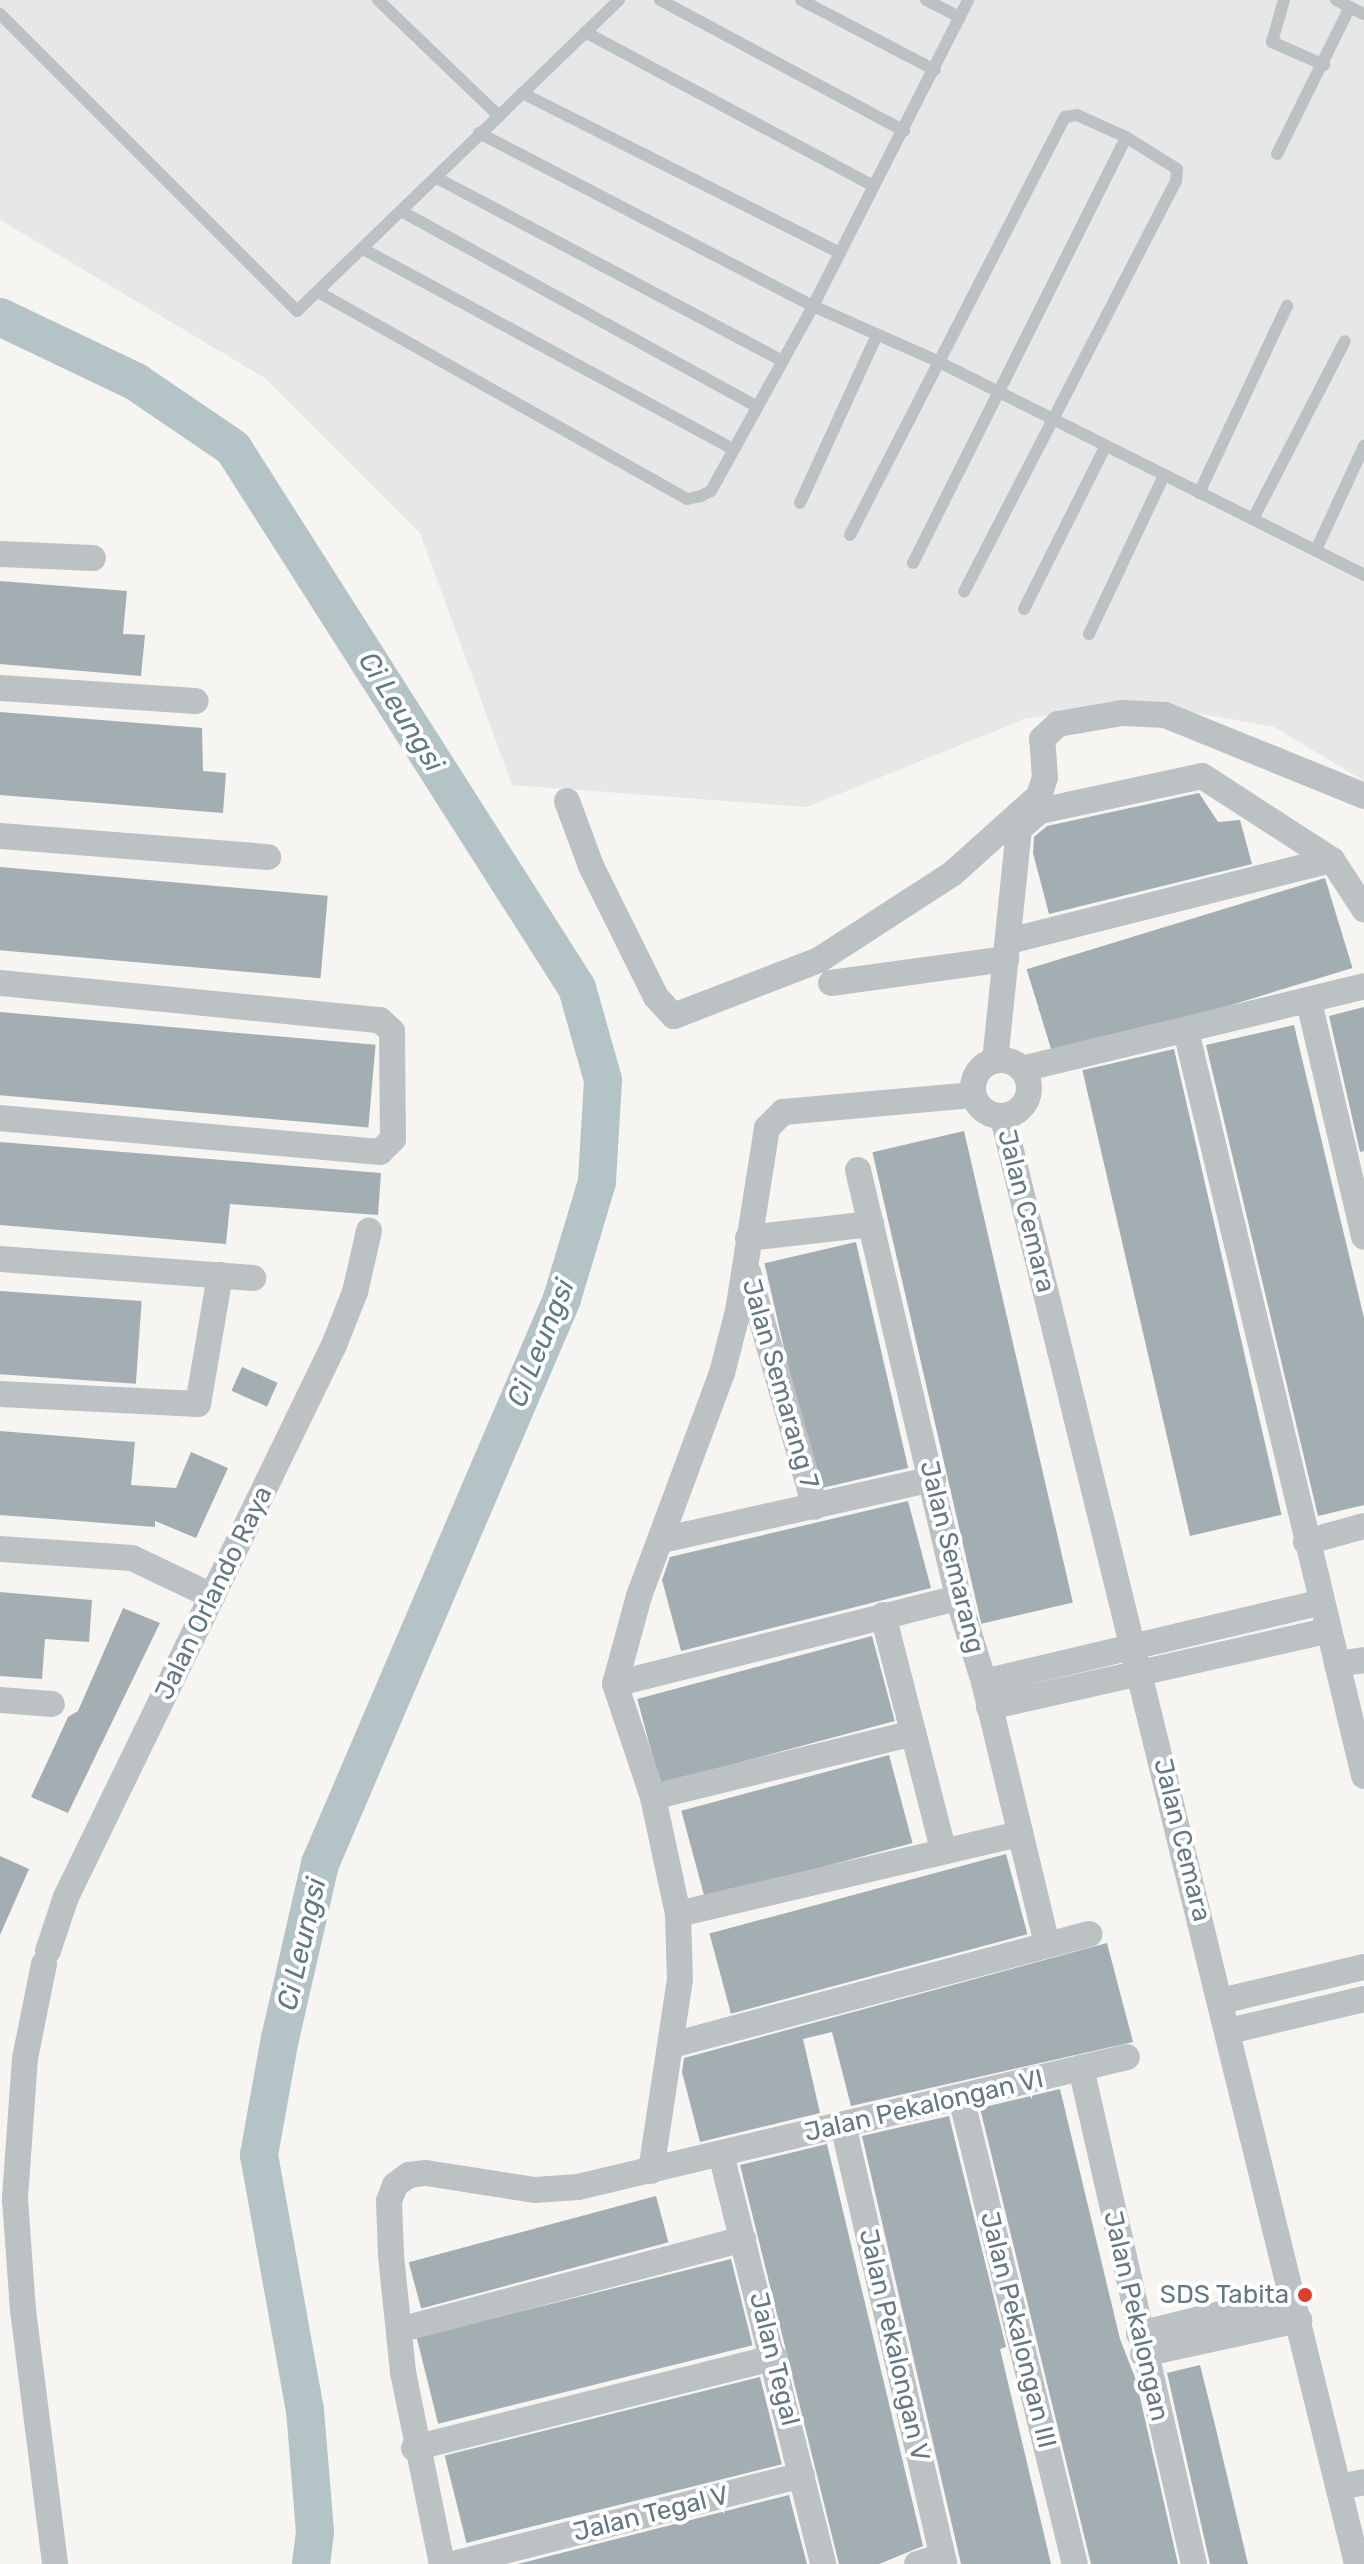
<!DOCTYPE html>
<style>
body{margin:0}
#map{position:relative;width:1364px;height:2564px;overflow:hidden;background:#f6f5f2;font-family:Rubik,sans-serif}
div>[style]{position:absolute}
.built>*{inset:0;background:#e6e7e6}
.river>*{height:38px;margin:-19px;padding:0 19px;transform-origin:19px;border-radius:19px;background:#b4c3c5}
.building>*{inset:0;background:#a3aeb2;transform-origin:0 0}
.service>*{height:12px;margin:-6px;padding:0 6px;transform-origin:6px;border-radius:6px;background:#bcc2c4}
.minor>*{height:26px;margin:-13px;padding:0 13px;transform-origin:13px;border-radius:13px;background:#bcc2c4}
.minor>.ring{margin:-13px;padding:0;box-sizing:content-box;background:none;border:26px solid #bcc2c4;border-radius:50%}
.dots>*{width:22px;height:22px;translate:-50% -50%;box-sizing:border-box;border:4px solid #fff;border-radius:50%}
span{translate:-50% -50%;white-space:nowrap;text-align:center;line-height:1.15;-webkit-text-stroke:8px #fff;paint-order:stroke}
.street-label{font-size:26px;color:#657982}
.poi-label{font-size:26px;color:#657982}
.right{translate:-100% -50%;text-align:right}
.water-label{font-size:28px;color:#617b7f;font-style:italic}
</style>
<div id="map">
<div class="built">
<div style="clip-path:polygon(0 0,1364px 0,1364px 781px,1274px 727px,1136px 702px,1025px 719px,807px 807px,512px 785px,420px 533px,265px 378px,0 220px)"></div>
</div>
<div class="river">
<div style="left:0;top:317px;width:151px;rotate:25.5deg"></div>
<div style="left:136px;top:382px;width:117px;rotate:34.2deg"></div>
<div style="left:233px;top:448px;width:640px;rotate:57.5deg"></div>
<div style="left:577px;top:988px;width:96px;rotate:74.2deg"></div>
<div style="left:603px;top:1080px;width:102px;rotate:93.4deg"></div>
<div style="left:597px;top:1182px;width:122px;rotate:106.7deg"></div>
<div style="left:562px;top:1299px;width:615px;rotate:113.19deg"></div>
<div style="left:320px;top:1864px;width:179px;rotate:102.9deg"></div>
<div style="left:280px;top:2038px;width:119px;rotate:100.2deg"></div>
<div style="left:259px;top:2155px;width:259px;rotate:79.8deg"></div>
<div style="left:305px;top:2410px;width:122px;rotate:85.3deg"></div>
<div style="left:315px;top:2532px;width:32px;rotate:97deg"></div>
</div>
<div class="building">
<div style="clip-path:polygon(0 581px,127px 591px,123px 634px,145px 635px,141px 676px,0 664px)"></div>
<div style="clip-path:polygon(0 712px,202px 728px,203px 771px,226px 773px,223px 813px,0 795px)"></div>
<div style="clip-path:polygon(1199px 793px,1218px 822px,1240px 820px,1252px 864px,1049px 914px,1033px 853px,1034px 837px,1047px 826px)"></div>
<div style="left:0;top:867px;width:329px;height:83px;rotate:5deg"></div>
<div style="left:1325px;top:878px;width:94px;height:312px;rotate:73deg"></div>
<div style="clip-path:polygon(1364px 1007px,1364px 1151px,1360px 1152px,1329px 1016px)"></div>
<div style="left:0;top:1012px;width:377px;height:83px;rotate:5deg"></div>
<div style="clip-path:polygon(1294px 1025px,1364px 1318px,1364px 1505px,1318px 1516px,1206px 1045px)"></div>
<div style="left:1174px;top:1049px;width:478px;height:94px;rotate:77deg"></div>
<div style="left:964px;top:1131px;width:484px;height:94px;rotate:77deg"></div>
<div style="clip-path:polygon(0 1142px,381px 1173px,378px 1215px,230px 1204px,226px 1244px,0 1225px)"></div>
<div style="left:856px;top:1242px;width:232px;height:94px;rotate:77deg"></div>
<div style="left:0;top:1291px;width:142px;height:83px;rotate:4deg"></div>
<div style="left:242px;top:1367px;width:39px;height:26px;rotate:24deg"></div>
<div style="clip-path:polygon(0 1431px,135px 1442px,131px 1485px,176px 1488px,191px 1452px,228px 1468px,196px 1538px,155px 1521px,155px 1527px,0 1515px)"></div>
<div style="clip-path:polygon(908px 1501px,931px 1588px,681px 1651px,662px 1580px,670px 1557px)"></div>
<div style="clip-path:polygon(0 1592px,92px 1600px,89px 1642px,45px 1639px,42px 1679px,0 1676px)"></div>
<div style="clip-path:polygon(123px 1608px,160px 1623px,68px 1813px,31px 1797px,68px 1717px,78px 1711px)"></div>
<div style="left:872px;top:1636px;width:88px;height:243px;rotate:75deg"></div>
<div style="left:889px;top:1755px;width:91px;height:215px;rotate:75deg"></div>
<div style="left:1006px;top:1854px;width:83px;height:307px;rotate:75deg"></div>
<div style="clip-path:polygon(0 1856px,29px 1869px,0 1935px)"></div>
<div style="clip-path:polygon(1107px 1943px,1133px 2042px,851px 2106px,832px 2032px,803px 2039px,820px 2113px,700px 2142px,682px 2072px,684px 2058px)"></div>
<div style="clip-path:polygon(1060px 2089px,1120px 2339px,1136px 2380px,1178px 2564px,1091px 2564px,980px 2108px)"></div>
<div style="clip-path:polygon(949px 2116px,1006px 2347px,1000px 2349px,1051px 2564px,961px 2564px,862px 2136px)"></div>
<div style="clip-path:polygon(827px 2144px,923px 2546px,879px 2564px,839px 2564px,740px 2165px)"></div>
<div style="left:656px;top:2196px;width:48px;height:256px;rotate:75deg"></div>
<div style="left:731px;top:2259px;width:89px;height:324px;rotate:76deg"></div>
<div style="clip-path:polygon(1200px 2365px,1215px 2425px,1248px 2564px,1210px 2564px,1167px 2373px)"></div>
<div style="left:760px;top:2377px;width:90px;height:325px;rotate:76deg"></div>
<div style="clip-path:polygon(789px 2495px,807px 2564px,518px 2564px)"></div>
</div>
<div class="service">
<div style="left:378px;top:0;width:168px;rotate:43.8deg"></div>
<div style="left:660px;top:0;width:277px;rotate:28.2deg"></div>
<div style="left:801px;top:0;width:151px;rotate:27.6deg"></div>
<div style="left:926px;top:0;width:38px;rotate:27deg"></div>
<div style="left:1284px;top:0;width:44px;rotate:105.9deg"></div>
<div style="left:1272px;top:42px;width:57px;rotate:23.9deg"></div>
<div style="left:1336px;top:0;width:31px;rotate:27deg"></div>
<div style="left:0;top:14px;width:420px;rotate:45deg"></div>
<div style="left:297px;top:311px;width:448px;rotate:-44deg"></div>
<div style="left:585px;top:32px;width:327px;rotate:28.1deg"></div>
<div style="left:522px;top:93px;width:354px;rotate:26.7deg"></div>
<div style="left:479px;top:133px;width:376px;rotate:27.4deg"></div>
<div style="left:813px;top:306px;width:136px;rotate:23.9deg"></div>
<div style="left:937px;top:361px;width:478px;rotate:26.6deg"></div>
<div style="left:1277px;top:154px;width:164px;rotate:-63.6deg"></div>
<div style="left:437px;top:178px;width:391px;rotate:27.9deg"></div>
<div style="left:401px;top:211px;width:405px;rotate:28.8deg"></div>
<div style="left:363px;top:249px;width:421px;rotate:28.4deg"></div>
<div style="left:320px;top:293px;width:421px;rotate:29.3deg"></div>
<div style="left:687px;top:499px;width:14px;rotate:-12deg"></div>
<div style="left:701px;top:496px;width:11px;rotate:-27deg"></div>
<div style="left:711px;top:491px;width:211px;rotate:-61.1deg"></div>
<div style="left:813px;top:306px;width:343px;rotate:-63.1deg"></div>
<div style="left:1199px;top:493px;width:207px;rotate:-64.8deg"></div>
<div style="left:800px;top:503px;width:185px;rotate:-65.4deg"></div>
<div style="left:1253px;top:519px;width:200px;rotate:-62.7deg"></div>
<div style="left:850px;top:535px;width:470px;rotate:-62.8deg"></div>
<div style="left:1065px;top:117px;width:12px;rotate:-9deg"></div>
<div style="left:1077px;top:115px;width:54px;rotate:24.2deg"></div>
<div style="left:1126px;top:137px;width:60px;rotate:32.1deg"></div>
<div style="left:1177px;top:169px;width:12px;rotate:95deg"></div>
<div style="left:1176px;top:181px;width:462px;rotate:117.3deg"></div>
<div style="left:1316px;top:550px;width:115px;rotate:-65.2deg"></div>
<div style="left:913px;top:563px;width:476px;rotate:-63.4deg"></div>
<div style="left:1024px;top:609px;width:181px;rotate:-63.4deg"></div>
<div style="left:1089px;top:634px;width:176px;rotate:-64.7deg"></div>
</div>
<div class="minor">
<div style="left:0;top:554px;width:93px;rotate:2.5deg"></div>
<div style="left:0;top:688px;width:196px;rotate:3.8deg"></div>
<div style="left:567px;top:801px;width:69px;rotate:69.7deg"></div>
<div style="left:591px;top:866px;width:146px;rotate:63.6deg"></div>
<div style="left:656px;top:997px;width:26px;rotate:47deg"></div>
<div style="left:674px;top:1016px;width:155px;rotate:-21.1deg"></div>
<div style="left:819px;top:960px;width:158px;rotate:-32.9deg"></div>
<div style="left:952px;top:874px;width:117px;rotate:-41.9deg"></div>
<div style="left:1039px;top:796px;width:19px;rotate:-72deg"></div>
<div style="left:1045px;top:778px;width:39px;rotate:-94deg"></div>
<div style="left:1042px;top:739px;width:22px;rotate:-43deg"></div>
<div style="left:1058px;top:724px;width:65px;rotate:-9.8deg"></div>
<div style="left:1122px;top:713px;width:43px;rotate:2.7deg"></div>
<div style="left:1165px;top:715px;width:215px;rotate:22.1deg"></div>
<div style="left:0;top:836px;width:269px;rotate:4.5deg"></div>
<div style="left:1009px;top:941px;width:333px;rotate:-14.1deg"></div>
<div style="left:0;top:983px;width:382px;rotate:5.6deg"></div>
<div style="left:380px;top:1020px;width:16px;rotate:43deg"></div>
<div style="left:392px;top:1031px;width:108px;rotate:89.5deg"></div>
<div style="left:393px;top:1139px;width:18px;rotate:135deg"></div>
<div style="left:380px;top:1152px;width:382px;rotate:-174.9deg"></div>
<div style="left:831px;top:983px;width:177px;rotate:-7.8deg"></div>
<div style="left:1309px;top:1002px;width:241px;rotate:76.8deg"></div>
<div style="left:1186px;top:1031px;width:766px;rotate:76.56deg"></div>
<div class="ring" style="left:973px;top:1060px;width:30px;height:30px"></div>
<div style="left:995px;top:1061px;width:233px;rotate:-84.1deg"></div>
<div style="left:1019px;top:829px;width:28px;rotate:-41deg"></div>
<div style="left:1040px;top:811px;width:166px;rotate:-12.2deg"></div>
<div style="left:1202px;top:776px;width:155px;rotate:32.9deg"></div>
<div style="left:1332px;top:860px;width:59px;rotate:56.9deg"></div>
<div style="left:1022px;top:1069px;width:352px;rotate:-13.6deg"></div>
<div style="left:1003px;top:1118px;width:1489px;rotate:76.24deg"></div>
<div style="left:858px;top:1170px;width:440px;rotate:76.8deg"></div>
<div style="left:958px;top:1598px;width:88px;rotate:72.8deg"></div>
<div style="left:984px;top:1682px;width:270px;rotate:76.5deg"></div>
<div style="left:748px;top:1238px;width:124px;rotate:-6.5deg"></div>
<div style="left:0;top:1259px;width:254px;rotate:4.3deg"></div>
<div style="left:748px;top:1272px;width:244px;rotate:74.1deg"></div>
<div style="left:0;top:1394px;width:198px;rotate:2.9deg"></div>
<div style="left:198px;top:1404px;width:131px;rotate:-80.3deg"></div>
<div style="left:662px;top:1540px;width:278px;rotate:-12.7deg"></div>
<div style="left:1306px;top:1542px;width:60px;rotate:-15.4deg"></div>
<div style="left:0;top:1549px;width:132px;rotate:3.9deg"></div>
<div style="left:132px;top:1558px;width:89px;rotate:25.4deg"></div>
<div style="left:883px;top:1615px;width:242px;rotate:75.6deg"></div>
<div style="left:1337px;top:1664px;width:27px;rotate:-8deg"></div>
<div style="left:984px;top:1682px;width:344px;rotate:-13.3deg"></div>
<div style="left:615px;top:1684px;width:354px;rotate:-14.1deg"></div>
<div style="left:0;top:1700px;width:52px;rotate:4.4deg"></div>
<div style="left:989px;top:1707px;width:345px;rotate:-12.7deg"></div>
<div style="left:653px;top:1797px;width:268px;rotate:-13.8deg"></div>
<div style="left:678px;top:1914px;width:351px;rotate:-13.2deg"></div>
<div style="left:48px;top:1951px;width:57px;rotate:-71.6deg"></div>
<div style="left:66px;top:1897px;width:614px;rotate:-64.1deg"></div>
<div style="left:334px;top:1345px;width:57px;rotate:-68.4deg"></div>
<div style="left:355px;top:1292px;width:63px;rotate:-77.1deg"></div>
<div style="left:44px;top:1964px;width:96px;rotate:101.4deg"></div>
<div style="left:25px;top:2058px;width:141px;rotate:94.1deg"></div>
<div style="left:15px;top:2199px;width:111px;rotate:85.9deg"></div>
<div style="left:23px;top:2310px;width:256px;rotate:82.8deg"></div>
<div style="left:1221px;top:2001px;width:147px;rotate:-13.4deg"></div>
<div style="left:1229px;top:2031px;width:139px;rotate:-13.3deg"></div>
<div style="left:672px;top:2045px;width:432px;rotate:-14.9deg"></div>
<div style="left:1081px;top:2068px;width:509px;rotate:77.17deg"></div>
<div style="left:961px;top:2097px;width:481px;rotate:76.3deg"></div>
<div style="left:843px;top:2125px;width:450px;rotate:77deg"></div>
<div style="left:721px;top:2154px;width:422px;rotate:76deg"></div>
<div style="left:651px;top:2171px;width:194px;rotate:-81.4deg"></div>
<div style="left:680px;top:1979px;width:65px;rotate:-91.8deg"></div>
<div style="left:678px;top:1914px;width:120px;rotate:-102.1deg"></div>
<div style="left:653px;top:1797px;width:119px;rotate:-108.6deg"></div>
<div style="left:615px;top:1684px;width:91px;rotate:-74.7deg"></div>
<div style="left:639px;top:1596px;width:238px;rotate:-69.6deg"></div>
<div style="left:722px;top:1373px;width:64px;rotate:-75.5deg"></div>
<div style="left:738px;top:1311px;width:185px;rotate:-81deg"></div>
<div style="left:767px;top:1128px;width:23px;rotate:-45deg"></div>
<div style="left:783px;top:1112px;width:191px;rotate:-5.1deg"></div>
<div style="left:399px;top:2330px;width:356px;rotate:-14.8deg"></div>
<div style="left:1139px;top:2334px;width:159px;rotate:-13.9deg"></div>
<div style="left:1143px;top:2354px;width:160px;rotate:-12.3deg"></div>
<div style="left:414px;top:2448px;width:372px;rotate:-14.1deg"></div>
<div style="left:1339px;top:2487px;width:25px;rotate:-11deg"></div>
<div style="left:442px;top:2564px;width:196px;rotate:-101.5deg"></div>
<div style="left:403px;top:2372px;width:118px;rotate:-95.9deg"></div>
<div style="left:391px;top:2255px;width:54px;rotate:-92.1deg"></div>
<div style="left:389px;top:2201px;width:17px;rotate:-69deg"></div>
<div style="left:395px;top:2185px;width:17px;rotate:-36deg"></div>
<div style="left:409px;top:2175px;width:17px;rotate:-7deg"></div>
<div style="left:426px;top:2173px;width:110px;rotate:8.9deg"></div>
<div style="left:535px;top:2190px;width:43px;rotate:-4deg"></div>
<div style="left:578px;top:2187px;width:564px;rotate:-13.32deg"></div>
<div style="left:453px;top:2564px;width:360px;rotate:-14.3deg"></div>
<div style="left:917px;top:2564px;width:26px;rotate:-16deg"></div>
</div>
<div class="dots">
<div style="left:1305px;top:2295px;background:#de3f2a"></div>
</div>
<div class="street-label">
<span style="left:1026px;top:1211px;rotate:76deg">Jalan Cemara</span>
<span style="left:780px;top:1384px;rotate:74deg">Jalan Semarang 7</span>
<span style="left:952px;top:1557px;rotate:76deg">Jalan Semarang</span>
<span style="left:214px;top:1593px;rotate:-64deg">Jalan Orlando Raya</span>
<span style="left:1182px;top:1840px;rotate:76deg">Jalan Cemara</span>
<span style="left:924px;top:2106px;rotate:-13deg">Jalan Pekalongan VI</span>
<span style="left:1136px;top:2316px;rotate:77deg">Jalan Pekalongan</span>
<span style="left:1018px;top:2330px;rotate:76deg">Jalan Pekalongan III</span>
<span style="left:894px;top:2345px;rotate:77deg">Jalan Pekalongan V</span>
<span style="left:774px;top:2359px;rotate:76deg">Jalan Tegal</span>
<span style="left:651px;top:2514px;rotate:-14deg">Jalan Tegal V</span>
</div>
<div class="poi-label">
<span class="right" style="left:1289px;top:2295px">SDS Tabita</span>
</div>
<div class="water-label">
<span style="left:401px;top:712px;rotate:58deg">Ci Leungsi</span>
<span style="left:541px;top:1343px;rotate:-68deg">Ci Leungsi</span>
<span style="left:302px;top:1944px;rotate:-77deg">Ci Leungsi</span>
</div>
</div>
